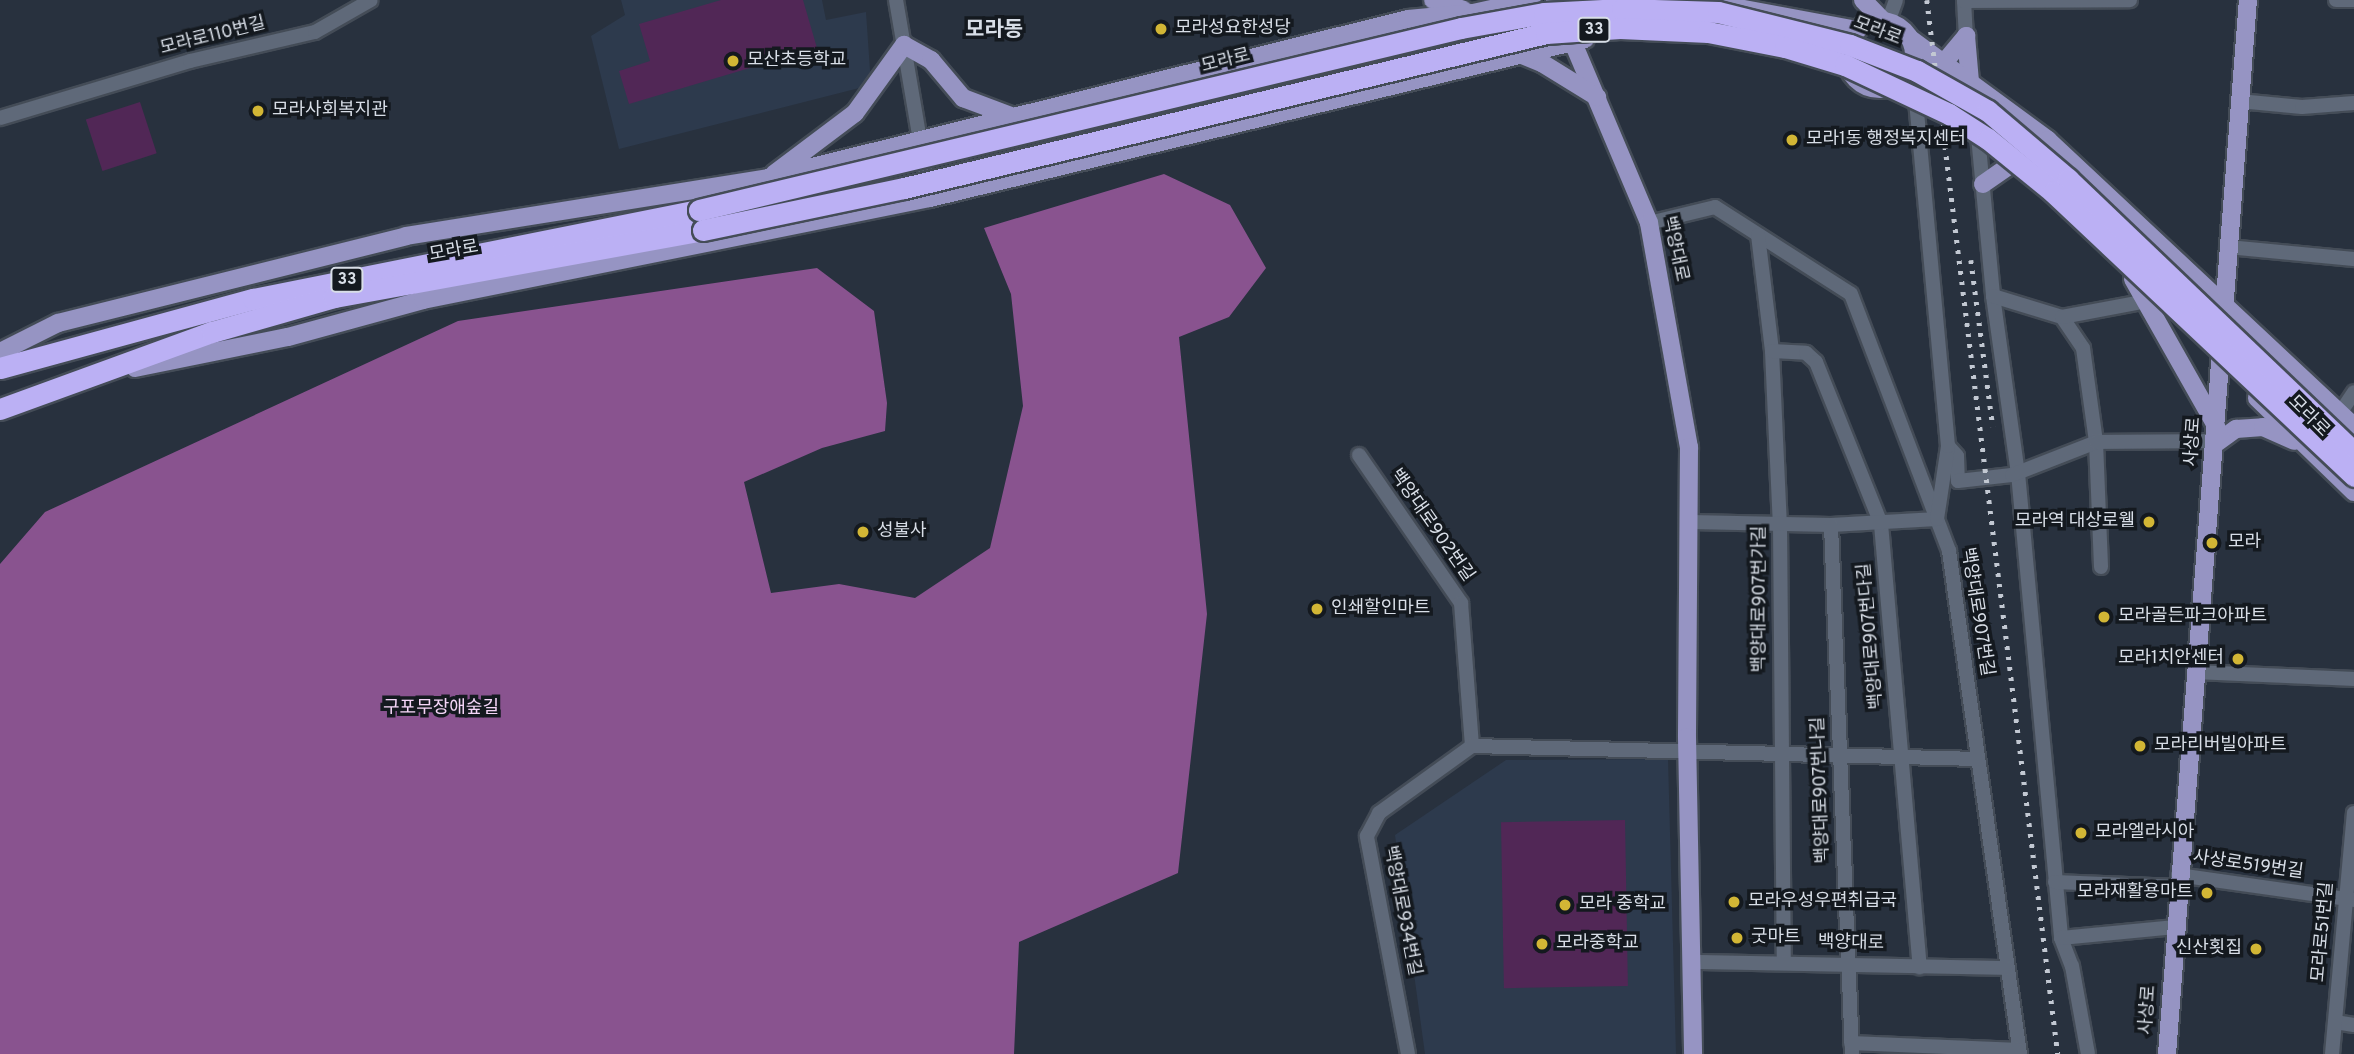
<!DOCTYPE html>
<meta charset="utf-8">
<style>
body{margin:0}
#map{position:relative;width:2354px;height:1054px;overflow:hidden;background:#28313e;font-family:Overpass,"Noto Sans KR",sans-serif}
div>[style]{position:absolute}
.built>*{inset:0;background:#2d3a4d}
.green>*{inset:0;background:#512756;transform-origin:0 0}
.forest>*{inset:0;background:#89538f}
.roads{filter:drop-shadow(2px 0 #444c57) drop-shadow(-2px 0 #444c57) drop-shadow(0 2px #444c57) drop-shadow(0 -2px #444c57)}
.minor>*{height:14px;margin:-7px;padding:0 7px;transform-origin:7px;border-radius:7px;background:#5f6979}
.major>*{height:18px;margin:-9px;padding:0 9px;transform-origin:9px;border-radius:9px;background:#9694c3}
.major>.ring{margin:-9px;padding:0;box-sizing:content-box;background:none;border:18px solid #9694c3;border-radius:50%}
.highway>*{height:21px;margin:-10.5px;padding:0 10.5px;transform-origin:10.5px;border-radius:10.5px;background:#bbb0f4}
.rail>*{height:4.5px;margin-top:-2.25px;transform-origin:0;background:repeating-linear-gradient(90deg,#c2c8d2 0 3.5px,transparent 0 10.5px)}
.bridges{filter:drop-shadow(2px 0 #444c57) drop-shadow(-2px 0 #444c57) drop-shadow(0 2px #444c57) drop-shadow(0 -2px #444c57)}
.highway-bridge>*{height:21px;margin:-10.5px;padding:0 10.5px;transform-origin:10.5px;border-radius:10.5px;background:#bbb0f4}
.dots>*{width:19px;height:19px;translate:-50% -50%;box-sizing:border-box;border:4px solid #14191f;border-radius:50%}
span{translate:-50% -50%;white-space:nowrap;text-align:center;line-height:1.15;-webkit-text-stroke:7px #14191f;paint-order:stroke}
.shield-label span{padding:2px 5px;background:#14191f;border:2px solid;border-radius:5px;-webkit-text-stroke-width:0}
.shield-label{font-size:16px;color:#d8dee7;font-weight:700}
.poi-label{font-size:18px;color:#d8dee7}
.left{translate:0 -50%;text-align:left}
.right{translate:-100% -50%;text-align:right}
.street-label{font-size:18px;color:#d8dee7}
.park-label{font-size:18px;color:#f4d5f7}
.quarter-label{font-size:21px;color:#d8dee7;font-weight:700}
</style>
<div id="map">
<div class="built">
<div style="clip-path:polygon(621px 0,822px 0,826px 20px,866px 12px,871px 85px,619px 149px,591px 36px,625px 15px)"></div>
<div style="clip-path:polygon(1668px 759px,1676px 1054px,1425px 1054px,1395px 835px,1506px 760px)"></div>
</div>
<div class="green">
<div style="clip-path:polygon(721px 0,803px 0,817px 48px,629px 104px,619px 71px,650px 61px,639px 24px)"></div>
<div style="left:140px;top:102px;width:54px;height:57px;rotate:72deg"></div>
<div style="left:1625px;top:820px;width:166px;height:124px;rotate:89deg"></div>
</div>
<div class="forest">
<div style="clip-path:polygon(1164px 174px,1230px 205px,1266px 268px,1229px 317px,1179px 337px,1207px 614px,1178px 873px,1019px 942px,1014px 1054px,0 1054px,0 564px,45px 512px,458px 321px,817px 268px,874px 311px,887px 403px,885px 431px,822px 448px,744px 482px,771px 593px,839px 584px,915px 598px,990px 548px,1023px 406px,1011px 294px,984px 228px)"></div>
</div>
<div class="roads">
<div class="minor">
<div style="left:896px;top:0;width:191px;rotate:80.3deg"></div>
<div style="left:1964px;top:0;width:36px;rotate:87deg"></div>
<div style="left:2336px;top:0;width:18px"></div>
<div style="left:1964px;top:1px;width:166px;rotate:-0.3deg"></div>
<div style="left:1888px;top:22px;width:23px;rotate:-70deg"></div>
<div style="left:2239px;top:101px;width:63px;rotate:5.4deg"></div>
<div style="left:2302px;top:107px;width:52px;rotate:-4.4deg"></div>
<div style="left:0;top:118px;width:198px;rotate:-16.7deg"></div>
<div style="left:190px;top:61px;width:128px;rotate:-13.1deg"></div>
<div style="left:315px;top:32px;width:64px;rotate:-29.7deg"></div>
<div style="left:1978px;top:136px;width:161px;rotate:84.6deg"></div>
<div style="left:1993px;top:296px;width:179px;rotate:82deg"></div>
<div style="left:2018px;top:473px;width:467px;rotate:84.7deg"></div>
<div style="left:2061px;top:938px;width:30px;rotate:69deg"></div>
<div style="left:2072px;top:966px;width:89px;rotate:79.7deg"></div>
<div style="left:1649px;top:223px;width:68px;rotate:-13.6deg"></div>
<div style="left:1715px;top:207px;width:161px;rotate:32.6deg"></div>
<div style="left:1851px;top:294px;width:275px;rotate:69.1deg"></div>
<div style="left:1949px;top:551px;width:508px;rotate:81.97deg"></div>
<div style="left:1758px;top:235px;width:117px;rotate:83.1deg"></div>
<div style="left:1772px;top:351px;width:174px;rotate:87.4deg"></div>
<div style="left:1780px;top:525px;width:438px;rotate:89.5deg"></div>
<div style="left:2227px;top:247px;width:128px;rotate:5.4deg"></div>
<div style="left:1993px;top:296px;width:72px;rotate:16.9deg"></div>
<div style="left:2062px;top:317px;width:37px;rotate:56deg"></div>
<div style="left:2083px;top:348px;width:95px;rotate:82.1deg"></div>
<div style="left:2096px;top:442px;width:125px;rotate:87.7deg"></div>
<div style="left:2062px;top:317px;width:86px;rotate:-10.7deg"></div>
<div style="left:1772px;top:351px;width:34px;rotate:3deg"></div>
<div style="left:1806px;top:353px;width:13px;rotate:42deg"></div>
<div style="left:1816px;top:362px;width:175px;rotate:68.1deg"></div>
<div style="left:1881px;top:524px;width:445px;rotate:85deg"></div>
<div style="left:2340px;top:413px;width:25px;rotate:-56deg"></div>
<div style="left:1949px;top:447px;width:12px;rotate:48deg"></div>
<div style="left:1957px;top:456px;width:25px;rotate:88deg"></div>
<div style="left:1958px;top:481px;width:54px;rotate:-6.3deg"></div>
<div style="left:2012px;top:475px;width:90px;rotate:-21.4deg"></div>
<div style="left:2096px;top:442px;width:119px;rotate:-0.5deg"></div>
<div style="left:1359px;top:455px;width:180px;rotate:55.4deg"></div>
<div style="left:1461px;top:603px;width:143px;rotate:85.6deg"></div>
<div style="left:1691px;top:522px;width:140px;rotate:1.2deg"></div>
<div style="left:1831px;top:525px;width:106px;rotate:-3.2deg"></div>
<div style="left:1937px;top:519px;width:74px;rotate:-81.4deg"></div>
<div style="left:1948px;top:446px;width:348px;rotate:-95.3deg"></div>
<div style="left:1831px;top:525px;width:529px;rotate:87.73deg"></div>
<div style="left:2196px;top:672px;width:158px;rotate:2.5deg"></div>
<div style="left:2178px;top:875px;width:177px;rotate:8.1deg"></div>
<div style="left:2055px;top:882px;width:122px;rotate:2.3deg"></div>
<div style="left:2061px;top:938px;width:115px;rotate:-5.5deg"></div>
<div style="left:1694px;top:962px;width:312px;rotate:1.1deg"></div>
<div style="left:2335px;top:1022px;width:19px;rotate:9deg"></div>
<div style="left:1851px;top:1043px;width:168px;rotate:2.4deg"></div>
<div style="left:1408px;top:1054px;width:222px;rotate:-100.7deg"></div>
<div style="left:1367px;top:836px;width:26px;rotate:-62deg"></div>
<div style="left:1379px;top:813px;width:115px;rotate:-35.8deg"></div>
<div style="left:1472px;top:746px;width:506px;rotate:1.47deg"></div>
<div style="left:2332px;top:1054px;width:242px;rotate:-84.8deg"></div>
</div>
<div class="major">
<div style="left:1433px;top:0;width:32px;rotate:18deg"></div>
<div style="left:1555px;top:0;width:242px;rotate:67.1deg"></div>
<div style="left:1649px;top:223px;width:228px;rotate:79.9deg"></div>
<div style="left:1689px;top:447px;width:290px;rotate:90.4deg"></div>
<div style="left:1687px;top:737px;width:317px;rotate:88.9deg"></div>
<div style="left:1696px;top:0;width:164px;rotate:10.6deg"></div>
<div style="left:1863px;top:0;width:30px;rotate:46deg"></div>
<div class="ring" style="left:1846px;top:21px;width:50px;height:50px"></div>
<div style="left:1966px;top:36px;width:46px;rotate:85deg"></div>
<div style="left:1908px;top:37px;width:174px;rotate:36.3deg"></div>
<div style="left:2048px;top:140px;width:419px;rotate:43.1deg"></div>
<div style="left:1517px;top:53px;width:27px;rotate:22deg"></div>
<div style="left:1542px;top:63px;width:65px;rotate:31.7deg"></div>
<div style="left:1942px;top:65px;width:38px;rotate:-50deg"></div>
<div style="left:774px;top:174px;width:101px;rotate:-37deg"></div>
<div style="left:855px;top:113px;width:84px;rotate:-54.2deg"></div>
<div style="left:904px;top:45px;width:31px;rotate:29deg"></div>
<div style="left:931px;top:60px;width:50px;rotate:49.9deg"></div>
<div style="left:963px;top:98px;width:51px;rotate:20.6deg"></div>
<div style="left:1983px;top:184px;width:37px;rotate:-35deg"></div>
<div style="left:2133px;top:279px;width:169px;rotate:60.5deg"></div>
<div style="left:0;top:352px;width:65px;rotate:-26.6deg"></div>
<div style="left:58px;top:323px;width:359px;rotate:-14deg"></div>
<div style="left:406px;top:236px;width:367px;rotate:-9.1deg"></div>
<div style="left:768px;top:178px;width:659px;rotate:-13.95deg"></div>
<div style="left:1408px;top:19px;width:65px;rotate:-5.3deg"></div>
<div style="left:1473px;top:13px;width:60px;rotate:-12.4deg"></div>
<div style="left:135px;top:368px;width:156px;rotate:-11.5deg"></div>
<div style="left:288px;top:337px;width:140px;rotate:-15.3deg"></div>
<div style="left:423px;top:300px;width:517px;rotate:-11.38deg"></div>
<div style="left:930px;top:198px;width:674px;rotate:-13.64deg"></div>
<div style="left:2257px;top:398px;width:135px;rotate:44.1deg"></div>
<div style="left:2215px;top:444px;width:26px;rotate:-36deg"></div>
<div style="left:2236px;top:429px;width:27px;rotate:-4deg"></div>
<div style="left:2263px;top:427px;width:34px;rotate:24deg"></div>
<div style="left:2167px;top:1054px;width:1057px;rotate:-85.61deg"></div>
</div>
<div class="highway">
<div style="left:0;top:368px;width:262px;rotate:-15.3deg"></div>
<div style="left:253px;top:299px;width:455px;rotate:-11.3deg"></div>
<div style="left:0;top:409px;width:226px;rotate:-20deg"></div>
<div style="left:212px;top:332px;width:127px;rotate:-16deg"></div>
<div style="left:334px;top:297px;width:375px;rotate:-10.3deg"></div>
</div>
</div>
<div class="rail">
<div style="left:1927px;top:0;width:1062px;rotate:82.92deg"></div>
<div style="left:1971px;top:260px;width:168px;rotate:82.5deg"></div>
</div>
<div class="bridges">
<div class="highway-bridge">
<div style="left:699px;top:210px;width:783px;rotate:-13.43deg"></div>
<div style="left:1461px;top:28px;width:84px;rotate:-10.2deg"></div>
<div style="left:1544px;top:13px;width:78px;rotate:-2.9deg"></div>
<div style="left:1622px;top:9px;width:96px;rotate:1.8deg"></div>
<div style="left:1718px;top:12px;width:136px;rotate:14deg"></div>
<div style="left:1850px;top:45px;width:72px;rotate:21.2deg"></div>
<div style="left:1917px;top:71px;width:81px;rotate:29.4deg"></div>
<div style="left:1988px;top:111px;width:105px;rotate:40.4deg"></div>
<div style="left:2068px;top:179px;width:395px;rotate:43.7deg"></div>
<div style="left:703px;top:230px;width:205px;rotate:-11.8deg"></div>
<div style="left:904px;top:188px;width:660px;rotate:-13.57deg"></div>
<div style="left:1546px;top:33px;width:74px;rotate:-3.9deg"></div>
<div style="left:1620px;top:28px;width:88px;rotate:2.6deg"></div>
<div style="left:1708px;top:32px;width:78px;rotate:11deg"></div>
<div style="left:1785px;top:47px;width:63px;rotate:16.7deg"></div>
<div style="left:1845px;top:65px;width:115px;rotate:25.2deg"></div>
<div style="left:1949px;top:114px;width:46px;rotate:32.7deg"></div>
<div style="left:1988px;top:139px;width:84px;rotate:39.2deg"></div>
<div style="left:2053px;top:192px;width:414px;rotate:43.3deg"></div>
</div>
</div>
<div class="dots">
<div style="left:1161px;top:29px;background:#d2b635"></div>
<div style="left:733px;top:61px;background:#d2b635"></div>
<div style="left:258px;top:111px;background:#d2b635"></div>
<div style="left:1792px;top:140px;background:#d2b635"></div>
<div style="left:2149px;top:522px;background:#d2b635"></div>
<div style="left:863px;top:532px;background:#d2b635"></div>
<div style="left:2212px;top:543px;background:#d2b635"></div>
<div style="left:1317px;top:609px;background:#d2b635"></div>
<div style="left:2104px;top:617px;background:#d2b635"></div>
<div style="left:2238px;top:659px;background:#d2b635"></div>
<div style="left:2140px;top:746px;background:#d2b635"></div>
<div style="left:2081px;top:833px;background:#d2b635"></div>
<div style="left:2207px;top:893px;background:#d2b635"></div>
<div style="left:1734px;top:902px;background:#d2b635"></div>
<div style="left:1565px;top:905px;background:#d2b635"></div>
<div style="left:1737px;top:938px;background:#d2b635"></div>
<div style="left:1542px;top:944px;background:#d2b635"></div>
<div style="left:2256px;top:949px;background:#d2b635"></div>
</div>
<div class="shield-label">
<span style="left:1594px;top:30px">33</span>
<span style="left:347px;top:280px">33</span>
</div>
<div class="poi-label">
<span class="left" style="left:1175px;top:29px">모라성요한성당</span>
<span class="left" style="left:747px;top:61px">모산초등학교</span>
<span class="left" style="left:272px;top:111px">모라사회복지관</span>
<span class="left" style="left:1806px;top:140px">모라1동 행정복지센터</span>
<span class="right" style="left:2135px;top:522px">모라역 대상로웰</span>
<span class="left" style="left:877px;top:532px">성불사</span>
<span class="left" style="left:2228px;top:543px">모라</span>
<span class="left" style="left:1331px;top:609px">인쇄할인마트</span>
<span class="left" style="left:2118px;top:617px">모라골든파크아파트</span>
<span class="right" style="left:2224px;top:659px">모라1치안센터</span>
<span class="left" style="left:2154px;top:746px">모라리버빌아파트</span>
<span class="left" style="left:2095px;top:833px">모라엘라시아</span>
<span class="right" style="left:2193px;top:893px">모라재활용마트</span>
<span class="left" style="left:1748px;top:902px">모라우성우편취급국</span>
<span class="left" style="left:1579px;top:905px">모라 중학교</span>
<span class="left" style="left:1751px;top:938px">굿마트</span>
<span class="left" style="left:1556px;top:944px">모라중학교</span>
<span class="right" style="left:2242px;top:949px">신산횟집</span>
</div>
<div class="street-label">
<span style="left:1877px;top:32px;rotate:21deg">모라로</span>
<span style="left:213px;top:37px;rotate:-14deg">모라로110번길</span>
<span style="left:1226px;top:62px;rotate:-14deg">모라로</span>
<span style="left:1674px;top:249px;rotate:78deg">백양대로</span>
<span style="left:454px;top:252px;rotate:-10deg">모라로</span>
<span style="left:2308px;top:417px;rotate:45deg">모라로</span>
<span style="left:2194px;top:442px;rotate:-86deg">사상로</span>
<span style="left:1431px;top:526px;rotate:55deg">백양대로902번길</span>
<span style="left:1761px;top:599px;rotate:-90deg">백양대로907번가길</span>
<span style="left:1976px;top:612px;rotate:81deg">백양대로907번길</span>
<span style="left:1872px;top:636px;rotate:-95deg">백양대로907번다길</span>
<span style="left:1822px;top:790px;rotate:-92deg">백양대로907번나길</span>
<span style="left:2248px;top:866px;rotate:8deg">사상로519번길</span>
<span style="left:1401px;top:911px;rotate:79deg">백양대로934번길</span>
<span style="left:2324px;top:932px;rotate:-85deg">모라로51번길</span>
<span style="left:1851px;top:944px;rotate:1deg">백양대로</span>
<span style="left:2149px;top:1010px;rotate:-86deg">사상로</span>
</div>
<div class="park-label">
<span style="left:441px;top:709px">구포무장애숲길</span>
</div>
<div class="quarter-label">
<span style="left:994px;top:31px">모라동</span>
</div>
</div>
